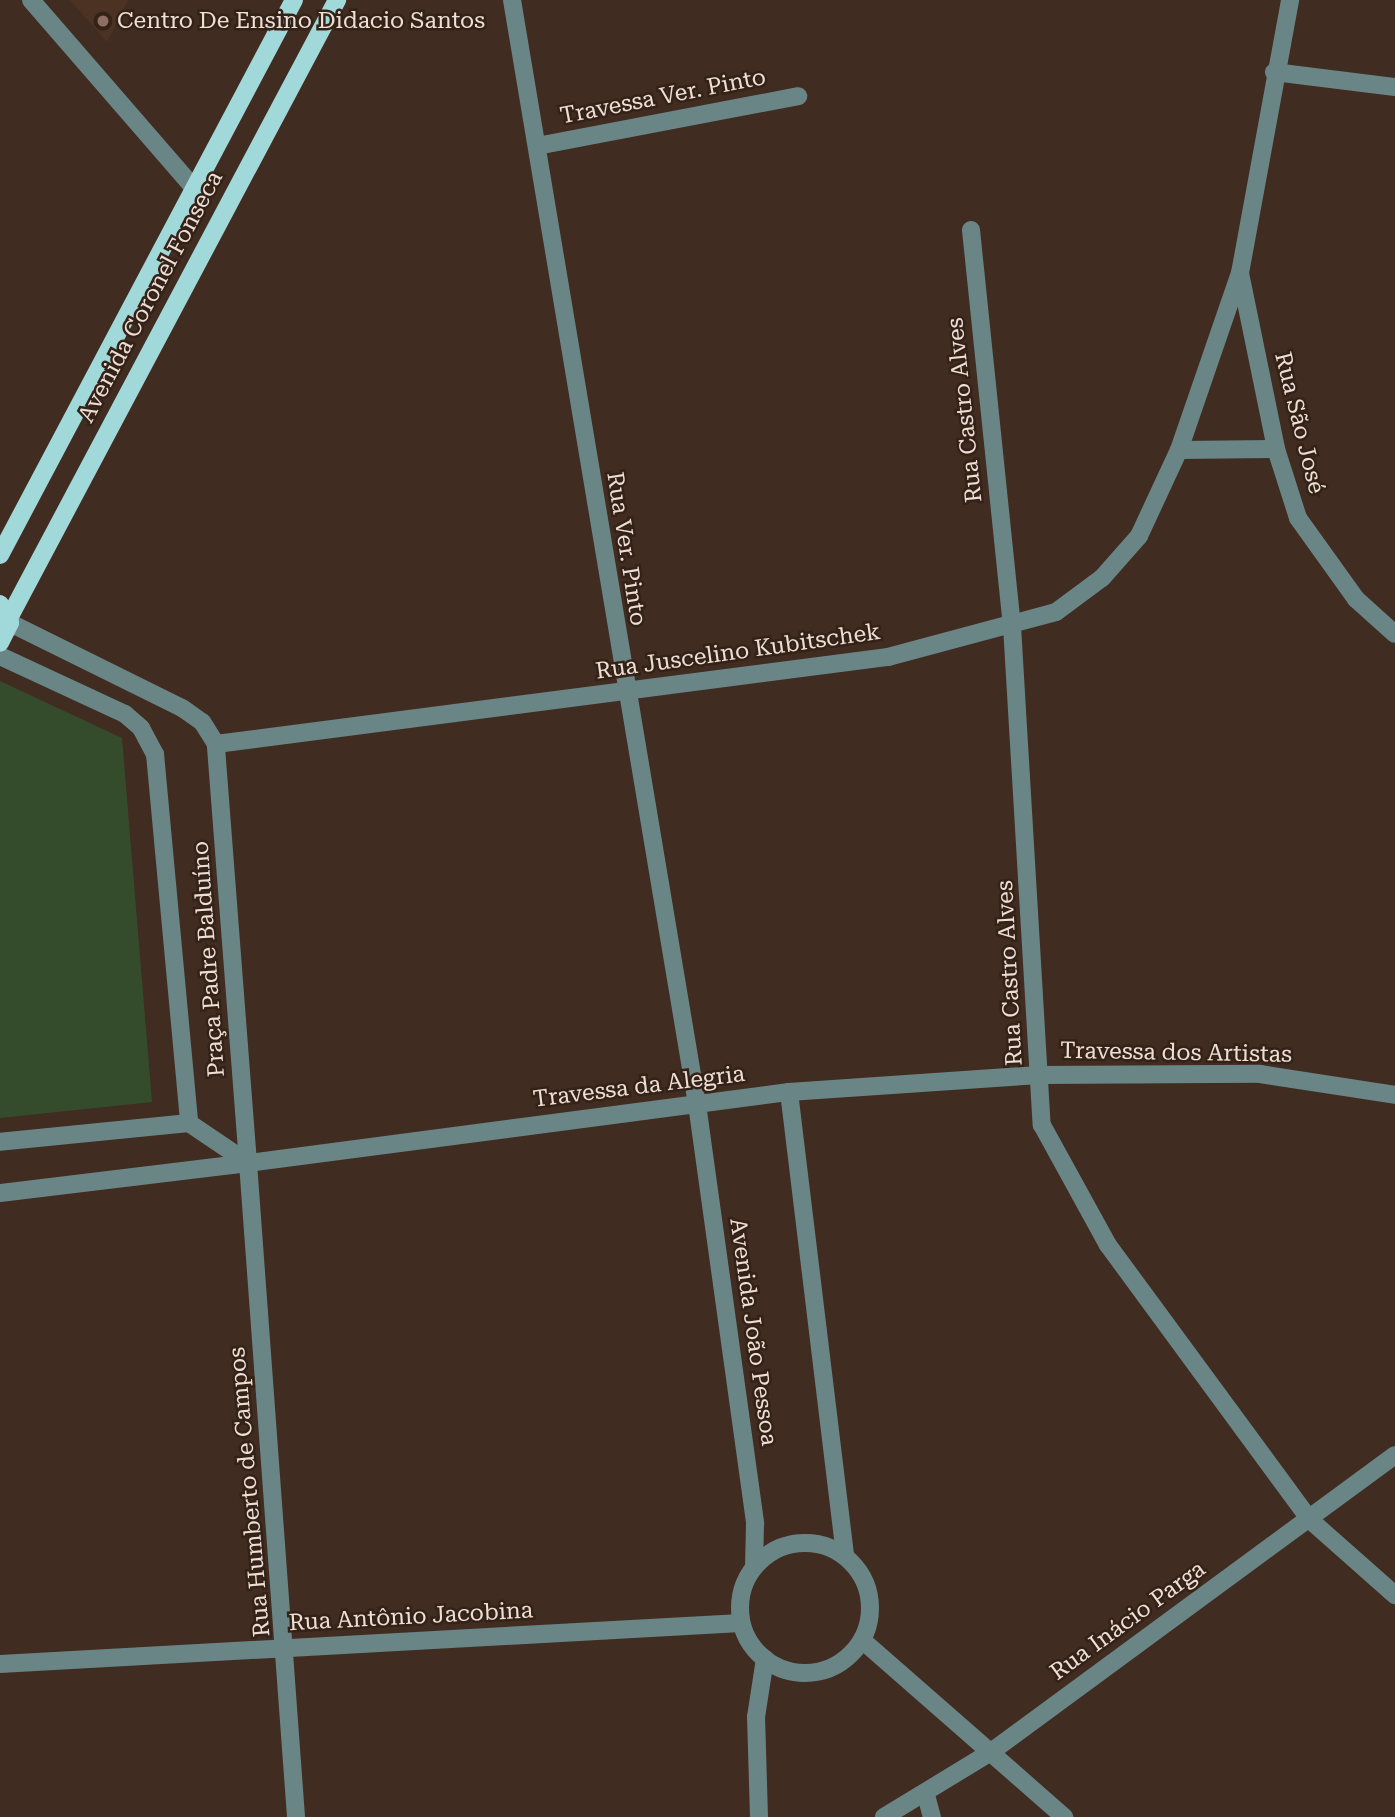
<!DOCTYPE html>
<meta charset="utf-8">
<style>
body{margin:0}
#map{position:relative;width:1395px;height:1817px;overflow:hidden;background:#402c21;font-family:"Roboto Serif",serif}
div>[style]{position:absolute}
.built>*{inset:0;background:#4c3223}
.green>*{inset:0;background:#354c2c}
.minor>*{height:18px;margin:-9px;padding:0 9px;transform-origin:9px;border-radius:9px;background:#6a8586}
.minor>.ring{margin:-9px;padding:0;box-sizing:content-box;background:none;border:18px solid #6a8586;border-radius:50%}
.major>*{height:18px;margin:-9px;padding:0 9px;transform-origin:9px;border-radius:9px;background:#a1d9db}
.dots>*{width:19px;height:19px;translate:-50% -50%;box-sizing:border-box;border:4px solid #352217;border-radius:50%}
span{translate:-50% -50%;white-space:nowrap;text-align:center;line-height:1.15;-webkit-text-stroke:5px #352217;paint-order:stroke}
.poi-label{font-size:23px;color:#eddfd8}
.left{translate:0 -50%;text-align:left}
.street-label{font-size:23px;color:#eddfd8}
</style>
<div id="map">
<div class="built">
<div style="clip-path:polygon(70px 0,128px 0,107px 42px)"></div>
</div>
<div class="green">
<div style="clip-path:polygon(0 681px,122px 738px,152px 1102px,0 1118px)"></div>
</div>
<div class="minor">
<div style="left:31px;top:0;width:250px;rotate:49.1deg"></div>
<div style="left:512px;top:0;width:1119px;rotate:80.49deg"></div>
<div style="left:697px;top:1104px;width:424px;rotate:82.1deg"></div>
<div style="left:755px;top:1524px;width:43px;rotate:91.3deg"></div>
<div style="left:1274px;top:72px;width:122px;rotate:7.1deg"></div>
<div style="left:537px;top:146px;width:266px;rotate:-10.8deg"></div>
<div style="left:971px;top:230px;width:398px;rotate:84.1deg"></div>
<div style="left:1012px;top:626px;width:500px;rotate:86.6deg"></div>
<div style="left:1042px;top:1125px;width:137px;rotate:61.2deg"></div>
<div style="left:1108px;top:1245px;width:340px;rotate:53.7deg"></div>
<div style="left:1309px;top:1519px;width:115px;rotate:41.5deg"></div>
<div style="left:1240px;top:273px;width:180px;rotate:78.4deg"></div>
<div style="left:1276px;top:449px;width:72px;rotate:72.3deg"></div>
<div style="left:1298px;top:518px;width:100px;rotate:54.4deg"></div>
<div style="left:1356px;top:599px;width:52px;rotate:41.9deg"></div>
<div style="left:1179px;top:450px;width:97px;rotate:-0.6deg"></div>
<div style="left:0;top:656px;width:138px;rotate:24.9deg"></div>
<div style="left:125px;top:714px;width:21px;rotate:41deg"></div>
<div style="left:141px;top:728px;width:30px;rotate:62deg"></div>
<div style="left:155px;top:754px;width:371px;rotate:84.7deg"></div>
<div style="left:189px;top:1123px;width:190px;rotate:174.3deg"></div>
<div style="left:216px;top:744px;width:678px;rotate:-7.38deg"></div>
<div style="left:888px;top:657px;width:174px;rotate:-15deg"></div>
<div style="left:1056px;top:612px;width:57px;rotate:-36.5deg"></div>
<div style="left:1102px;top:578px;width:56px;rotate:-48.6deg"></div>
<div style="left:1139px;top:536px;width:95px;rotate:-65.1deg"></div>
<div style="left:1179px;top:450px;width:187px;rotate:-71deg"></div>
<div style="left:1240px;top:273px;width:278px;rotate:-79.6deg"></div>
<div style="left:789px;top:1092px;width:466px;rotate:83.1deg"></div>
<div style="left:189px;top:1123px;width:71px;rotate:34.1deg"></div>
<div style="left:248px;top:1163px;width:546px;rotate:-7.48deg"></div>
<div style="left:789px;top:1092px;width:251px;rotate:-3.9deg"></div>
<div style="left:1039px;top:1075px;width:221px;rotate:-0.3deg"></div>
<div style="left:1260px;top:1074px;width:137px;rotate:8.8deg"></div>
<div style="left:248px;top:1163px;width:656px;rotate:85.8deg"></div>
<div style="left:0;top:1193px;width:250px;rotate:-6.9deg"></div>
<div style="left:248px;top:1163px;width:420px;rotate:-94.4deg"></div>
<div style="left:216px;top:744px;width:26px;rotate:-122deg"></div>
<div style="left:202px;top:722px;width:24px;rotate:-145deg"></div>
<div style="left:182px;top:708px;width:192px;rotate:-153.7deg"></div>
<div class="ring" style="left:740px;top:1543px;width:112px;height:112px"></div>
<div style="left:862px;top:1640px;width:269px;rotate:41.2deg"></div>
<div style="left:0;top:1664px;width:742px;rotate:-3.17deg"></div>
<div style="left:926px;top:1795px;width:23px;rotate:75deg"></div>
<div style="left:759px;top:1817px;width:100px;rotate:-91.7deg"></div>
<div style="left:756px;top:1717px;width:59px;rotate:-81.2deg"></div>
<div style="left:884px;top:1817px;width:125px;rotate:-31.3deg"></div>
<div style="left:991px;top:1752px;width:501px;rotate:-36.32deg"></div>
</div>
<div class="major">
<div style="left:0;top:555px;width:628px;rotate:-62.09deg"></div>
<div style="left:0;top:604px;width:21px;rotate:62deg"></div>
<div style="left:10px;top:623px;width:22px;rotate:117deg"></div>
<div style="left:9px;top:618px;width:700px;rotate:-62.04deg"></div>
</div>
<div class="dots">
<div style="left:103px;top:21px;background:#8d6e63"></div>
</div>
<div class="poi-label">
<span class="left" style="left:117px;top:21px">Centro De Ensino Didacio Santos</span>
</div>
<div class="street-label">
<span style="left:663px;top:97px;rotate:-11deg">Travessa Ver. Pinto</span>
<span style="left:151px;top:297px;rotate:-62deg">Avenida Coronel Fonseca</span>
<span style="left:965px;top:410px;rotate:-96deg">Rua Castro Alves</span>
<span style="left:1299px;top:423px;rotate:76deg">Rua São José</span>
<span style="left:626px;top:549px;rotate:81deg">Rua Ver. Pinto</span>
<span style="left:738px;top:652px;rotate:-8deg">Rua Juscelino Kubitschek</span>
<span style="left:209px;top:959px;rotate:-94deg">Praça Padre Balduíno</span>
<span style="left:1010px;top:973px;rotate:-93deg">Rua Castro Alves</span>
<span style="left:1176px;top:1053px;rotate:1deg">Travessa dos Artistas</span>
<span style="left:639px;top:1087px;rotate:-7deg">Travessa da Alegria</span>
<span style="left:753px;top:1332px;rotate:82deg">Avenida João Pessoa</span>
<span style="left:250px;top:1492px;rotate:-95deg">Rua Humberto de Campos</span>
<span style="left:411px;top:1617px;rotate:-3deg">Rua Antônio Jacobina</span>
<span style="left:1128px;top:1621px;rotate:-36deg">Rua Inácio Parga</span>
</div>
</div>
